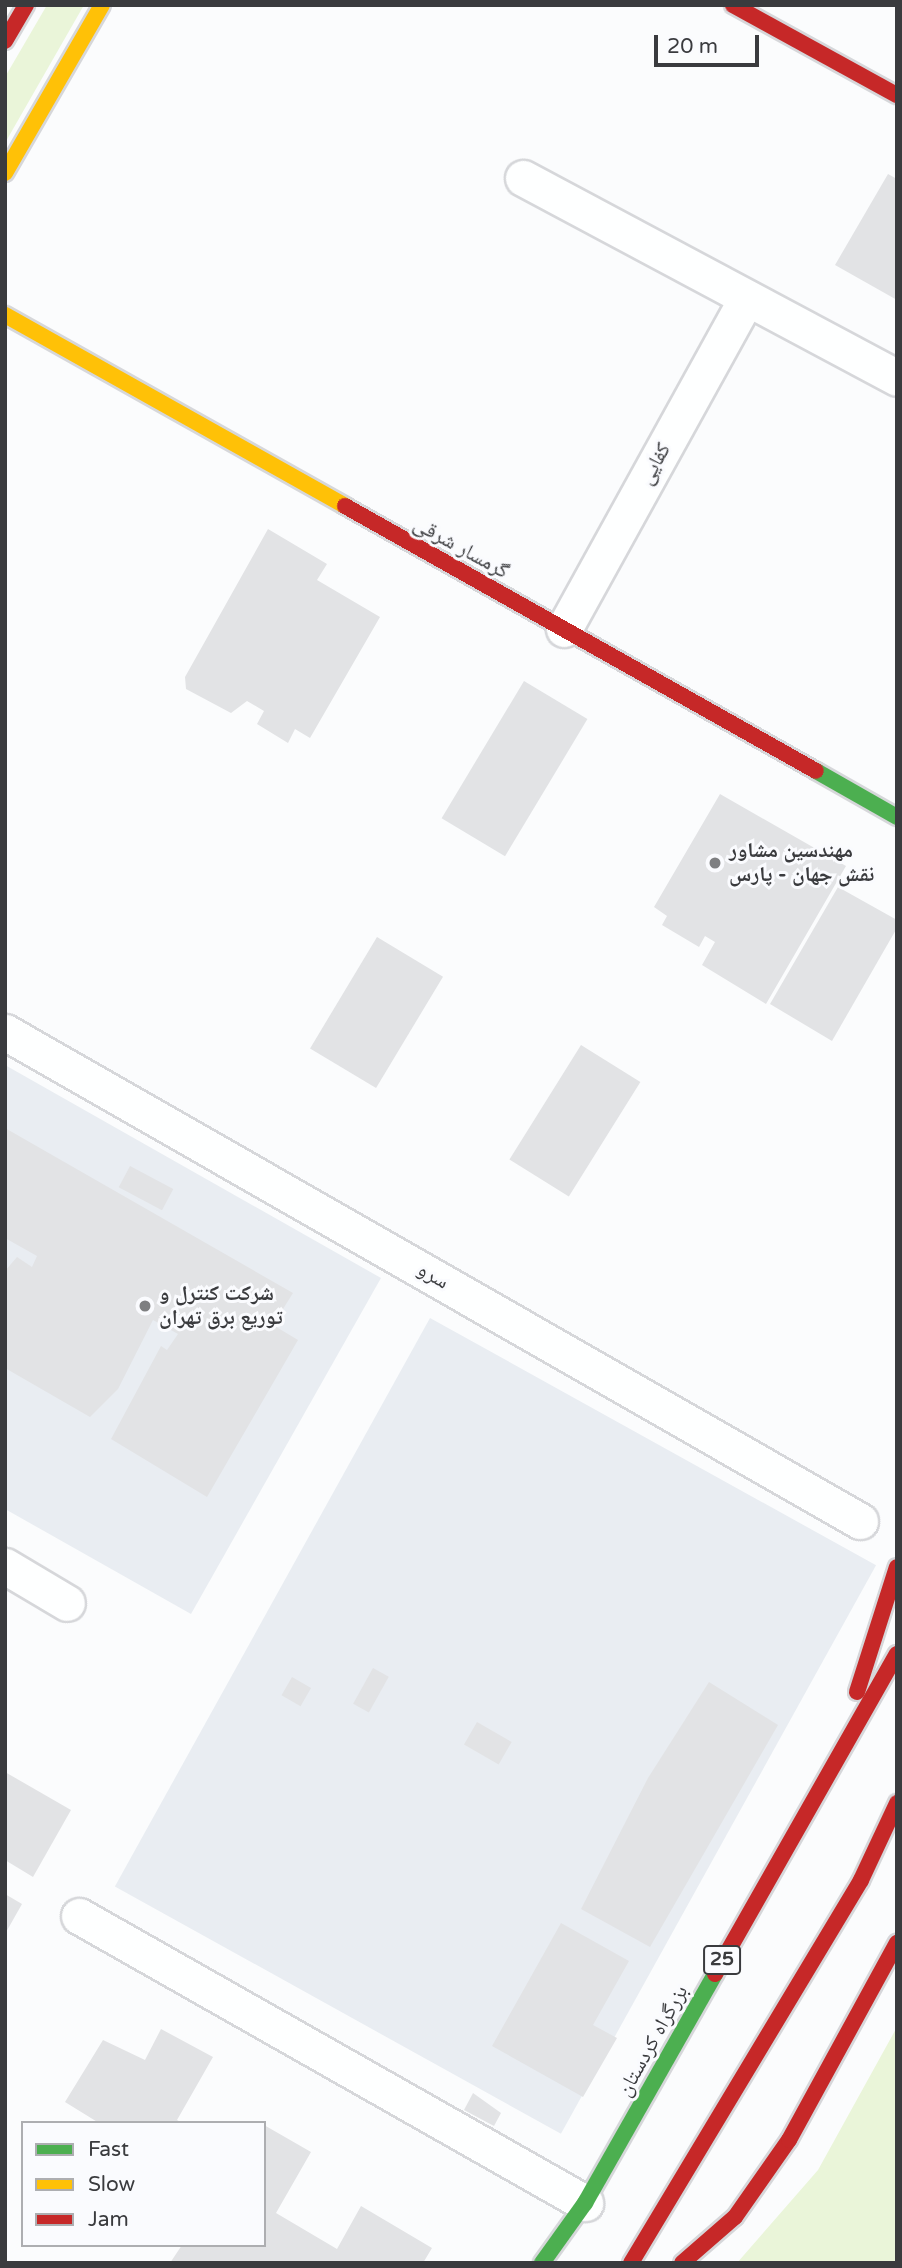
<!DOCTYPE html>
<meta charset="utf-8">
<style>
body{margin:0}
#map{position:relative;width:902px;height:2268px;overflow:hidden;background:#fbfcfd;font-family:"Varela Round","Noto Naskh Arabic",sans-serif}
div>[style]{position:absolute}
.built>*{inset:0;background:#e9edf2;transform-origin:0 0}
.green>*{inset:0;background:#eaf5d9}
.building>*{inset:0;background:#e2e3e5;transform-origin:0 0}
.roads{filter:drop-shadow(2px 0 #d6d7da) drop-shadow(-2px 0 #d6d7da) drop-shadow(0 2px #d6d7da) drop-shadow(0 -2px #d6d7da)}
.street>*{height:35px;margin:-17.5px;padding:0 17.5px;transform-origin:17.5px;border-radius:17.5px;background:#feffff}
.fast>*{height:16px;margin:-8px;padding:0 8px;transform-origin:8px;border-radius:8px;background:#4caf50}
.slow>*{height:16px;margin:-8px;padding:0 8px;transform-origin:8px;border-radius:8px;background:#ffc107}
.jam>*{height:16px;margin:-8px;padding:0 8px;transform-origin:8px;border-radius:8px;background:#c62828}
.dots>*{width:19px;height:19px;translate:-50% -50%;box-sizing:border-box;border:4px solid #fafbfe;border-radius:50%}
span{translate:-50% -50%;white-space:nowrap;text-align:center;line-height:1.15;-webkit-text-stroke:6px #fafbfe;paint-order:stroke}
.shield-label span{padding:2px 5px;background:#fafbfe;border:2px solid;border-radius:5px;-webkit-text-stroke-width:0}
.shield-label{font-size:19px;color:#3a3b3e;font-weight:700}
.street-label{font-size:21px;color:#3a3b3e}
.poi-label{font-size:21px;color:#3a3b3e;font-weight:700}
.left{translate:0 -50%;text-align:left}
.frame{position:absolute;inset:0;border:7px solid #3a3b3e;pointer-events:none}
.legend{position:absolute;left:21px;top:2121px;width:245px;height:126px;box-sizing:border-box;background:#fafbfe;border:2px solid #adaeb1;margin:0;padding:9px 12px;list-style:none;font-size:21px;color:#3a3b3e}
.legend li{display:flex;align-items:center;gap:14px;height:35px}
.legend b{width:35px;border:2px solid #adaeb1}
.scale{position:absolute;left:654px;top:35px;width:105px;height:32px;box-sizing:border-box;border:4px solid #3a3b3e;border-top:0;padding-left:9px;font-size:21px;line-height:24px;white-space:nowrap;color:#3a3b3e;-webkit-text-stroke:5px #fafbfe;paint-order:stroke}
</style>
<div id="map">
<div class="built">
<div style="clip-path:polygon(5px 1065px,381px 1278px,191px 1614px,5px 1509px)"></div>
<div style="left:430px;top:1318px;width:510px;height:650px;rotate:29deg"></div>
</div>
<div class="green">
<div style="clip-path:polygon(47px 5px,84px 5px,5px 143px,5px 77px)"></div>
<div style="clip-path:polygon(897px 2027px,897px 2263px,737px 2263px,818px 2170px)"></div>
</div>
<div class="building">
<div style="clip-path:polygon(888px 174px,897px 179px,897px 300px,835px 265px)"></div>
<div style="clip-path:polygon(268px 529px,327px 564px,317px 580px,380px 617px,310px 738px,295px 729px,288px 743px,257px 724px,264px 711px,247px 701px,231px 713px,186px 689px,185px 677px)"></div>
<div style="left:524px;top:681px;width:74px;height:160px;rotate:31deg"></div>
<div style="clip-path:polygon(720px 794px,846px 866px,766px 1004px,702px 965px,715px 942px,705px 936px,699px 947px,662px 925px,667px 916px,654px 907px)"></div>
<div style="clip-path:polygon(838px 887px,897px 920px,897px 928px,832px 1041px,770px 1004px)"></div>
<div style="left:377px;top:937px;width:77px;height:130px;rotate:31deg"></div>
<div style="left:581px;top:1045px;width:70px;height:135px;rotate:32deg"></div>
<div style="clip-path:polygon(5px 1128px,293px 1293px,273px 1325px,298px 1340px,207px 1497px,111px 1439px,161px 1346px,167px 1350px,178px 1334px,153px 1320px,118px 1389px,90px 1417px,5px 1368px,5px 1271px,17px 1257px,32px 1267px,37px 1256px,5px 1238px)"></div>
<div style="left:130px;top:1166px;width:49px;height:24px;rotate:28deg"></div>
<div style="left:373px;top:1668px;width:18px;height:41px;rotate:29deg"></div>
<div style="left:292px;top:1677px;width:22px;height:21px;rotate:30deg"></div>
<div style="clip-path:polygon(709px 1682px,778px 1725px,650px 1947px,581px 1909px,648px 1778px)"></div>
<div style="left:477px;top:1722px;width:40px;height:26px;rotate:30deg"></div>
<div style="clip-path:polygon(5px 1772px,71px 1810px,33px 1877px,5px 1860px)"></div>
<div style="clip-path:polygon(5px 1894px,22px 1904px,5px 1934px)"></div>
<div style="clip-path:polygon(561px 1923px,629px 1961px,593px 2025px,617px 2038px,583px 2097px,492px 2046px)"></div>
<div style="clip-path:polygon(161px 2029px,213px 2057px,177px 2120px,182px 2123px,99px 2123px,65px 2102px,103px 2040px,145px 2060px)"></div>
<div style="clip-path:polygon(473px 2093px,501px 2113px,494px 2126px,464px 2110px)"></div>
<div style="clip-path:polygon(264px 2125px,311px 2152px,276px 2213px,337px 2249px,361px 2206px,432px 2248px,423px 2263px,170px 2263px,182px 2245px,264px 2245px)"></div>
</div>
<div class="roads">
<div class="street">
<div style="left:523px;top:178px;width:424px;rotate:28.1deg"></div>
<div style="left:564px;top:629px;width:378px;rotate:-61.1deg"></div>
<div style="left:5px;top:1032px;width:985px;rotate:29.77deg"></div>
<div style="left:5px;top:1566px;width:72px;rotate:30.8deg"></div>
<div style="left:79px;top:1916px;width:582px;rotate:29.56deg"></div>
</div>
<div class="fast">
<div style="left:816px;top:771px;width:93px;rotate:29.6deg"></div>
<div style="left:542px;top:2263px;width:74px;rotate:-54.4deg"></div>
<div style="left:585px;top:2203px;width:263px;rotate:-60.4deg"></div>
</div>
<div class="slow">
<div style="left:5px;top:173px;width:194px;rotate:-60deg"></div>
<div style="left:5px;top:315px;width:390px;rotate:29.3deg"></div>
</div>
<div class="jam">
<div style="left:733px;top:5px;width:187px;rotate:28.8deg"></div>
<div style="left:5px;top:41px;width:42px;rotate:-59.7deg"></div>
<div style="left:345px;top:506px;width:540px;rotate:29.36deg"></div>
<div style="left:857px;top:1692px;width:131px;rotate:-72.3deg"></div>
<div style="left:715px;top:1974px;width:368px;rotate:-60.4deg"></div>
<div style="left:631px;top:2263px;width:447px;rotate:-59deg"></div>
<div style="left:861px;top:1880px;width:85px;rotate:-64.9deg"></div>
<div style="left:682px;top:2263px;width:70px;rotate:-41deg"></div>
<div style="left:735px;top:2217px;width:94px;rotate:-55deg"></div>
<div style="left:789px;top:2140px;width:225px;rotate:-61.3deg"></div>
</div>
</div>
<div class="dots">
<div style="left:715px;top:863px;background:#7e7f81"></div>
<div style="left:145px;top:1306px;background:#7e7f81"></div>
</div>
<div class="shield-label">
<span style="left:722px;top:1960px">25</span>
</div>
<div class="street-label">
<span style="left:655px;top:464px;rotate:-61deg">کفایی</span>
<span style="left:461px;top:548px;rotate:29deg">گرمسار شرقی</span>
<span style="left:433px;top:1276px;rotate:30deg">سرو</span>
<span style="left:653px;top:2041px;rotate:-61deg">بزرگراه کردستان</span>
</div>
<div class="poi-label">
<span class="left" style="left:729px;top:863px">مهندسین مشاور<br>نقش جهان - پارس</span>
<span class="left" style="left:159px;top:1306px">شرکت کنترل و<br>توریع برق تهران</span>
</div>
<div class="frame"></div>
<ul class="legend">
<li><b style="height:9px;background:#4caf50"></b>Fast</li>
<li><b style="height:9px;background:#ffc107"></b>Slow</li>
<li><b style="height:9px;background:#c62828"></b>Jam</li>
</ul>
<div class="scale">20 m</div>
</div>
